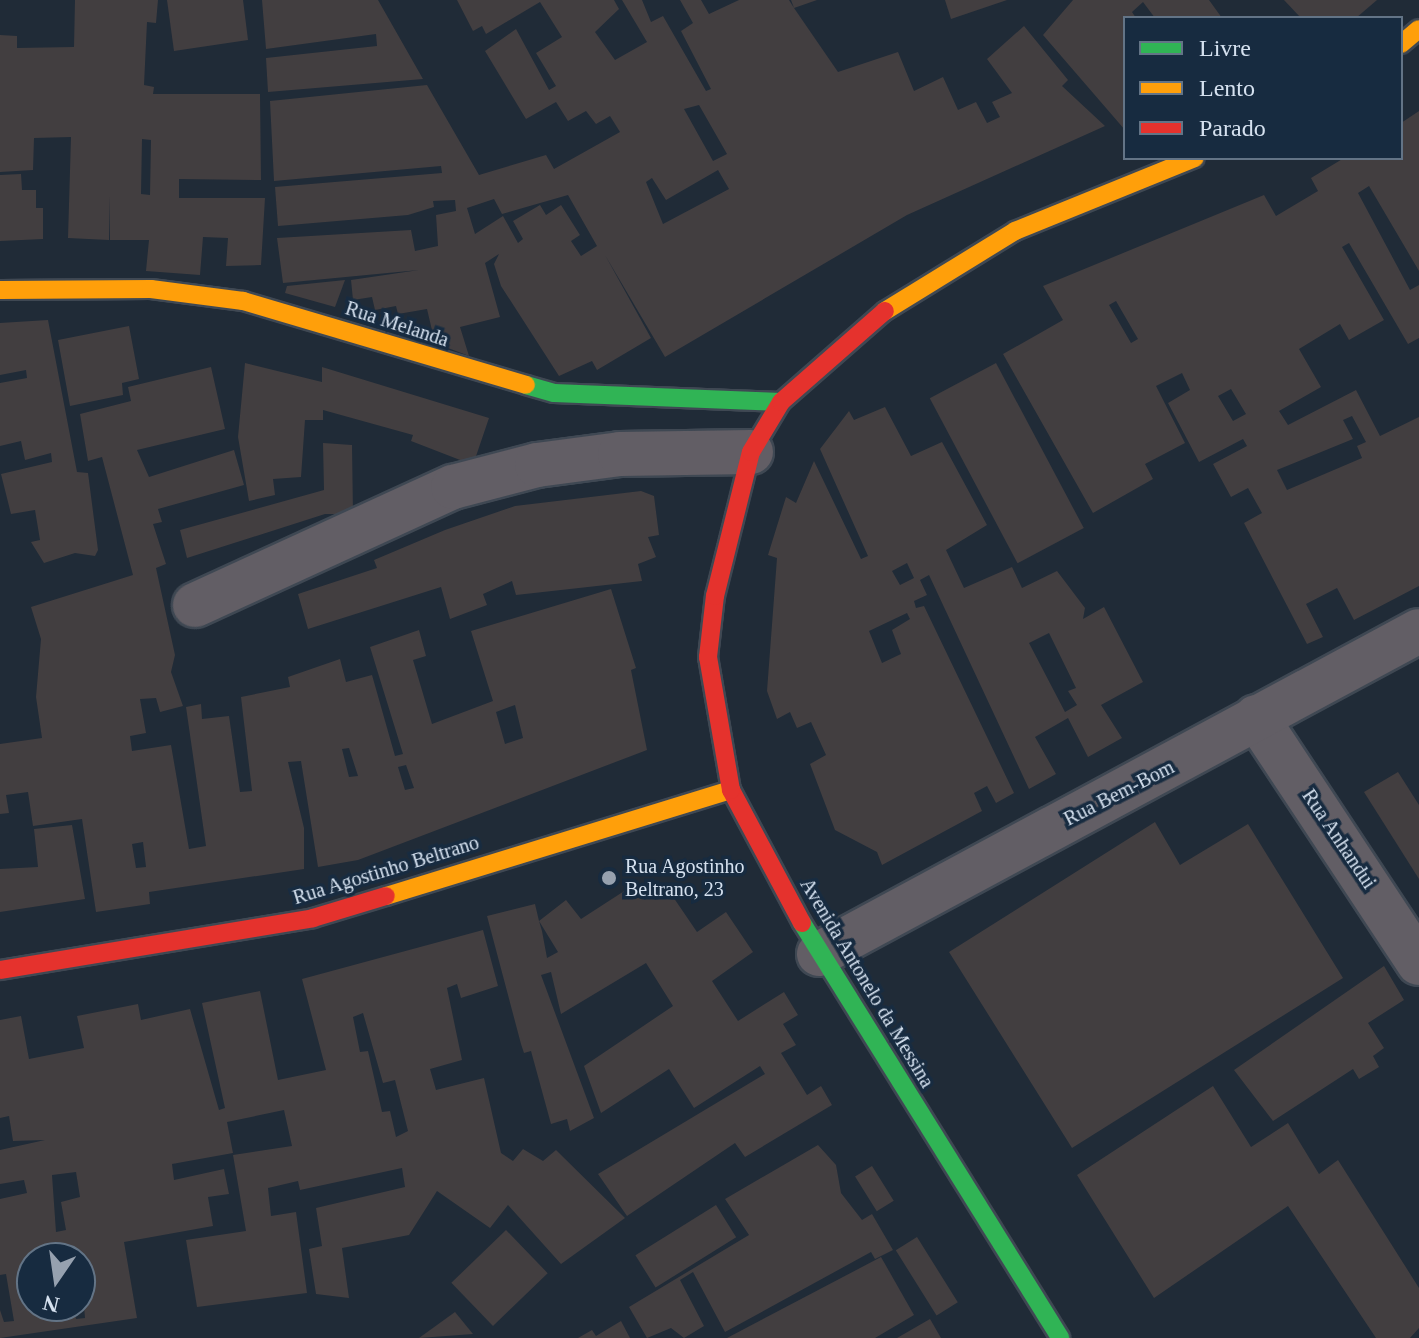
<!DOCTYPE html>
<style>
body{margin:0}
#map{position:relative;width:1419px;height:1338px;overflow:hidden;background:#202b37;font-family:Georgia,serif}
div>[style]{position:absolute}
.building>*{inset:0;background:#423e40;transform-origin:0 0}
.roads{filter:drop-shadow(2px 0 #3f4853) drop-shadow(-2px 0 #3f4853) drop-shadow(0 2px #3f4853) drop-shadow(0 -2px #3f4853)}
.street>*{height:44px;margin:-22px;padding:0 22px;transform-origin:22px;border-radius:22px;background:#625e65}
.fast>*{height:18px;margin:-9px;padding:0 9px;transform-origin:9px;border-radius:9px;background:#30b455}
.slow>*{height:18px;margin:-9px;padding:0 9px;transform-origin:9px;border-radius:9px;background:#ff9f0a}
.jam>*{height:18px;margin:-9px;padding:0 9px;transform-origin:9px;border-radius:9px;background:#e5322d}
.dots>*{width:22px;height:22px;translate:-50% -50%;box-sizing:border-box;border:4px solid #172b40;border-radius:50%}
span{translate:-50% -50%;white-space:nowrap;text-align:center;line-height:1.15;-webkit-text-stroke:7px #172b40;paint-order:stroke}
.street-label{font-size:20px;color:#d5e1ef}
.poi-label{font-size:20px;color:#d5e1ef}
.left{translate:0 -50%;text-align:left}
.legend{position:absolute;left:1123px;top:16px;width:280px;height:144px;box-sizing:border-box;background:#172b40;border:2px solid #637486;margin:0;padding:10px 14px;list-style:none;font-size:24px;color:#d5e1ef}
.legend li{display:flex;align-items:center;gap:16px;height:40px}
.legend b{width:40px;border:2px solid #637486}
.north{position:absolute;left:16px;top:1242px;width:80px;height:80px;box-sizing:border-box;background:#172b40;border:2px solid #637486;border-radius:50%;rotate:193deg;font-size:22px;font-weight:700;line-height:32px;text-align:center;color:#d5e1ef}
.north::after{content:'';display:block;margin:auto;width:28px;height:36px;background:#96a1af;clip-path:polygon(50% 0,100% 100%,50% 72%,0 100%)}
</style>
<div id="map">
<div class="building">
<div style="clip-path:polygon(evenodd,75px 0,158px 0,156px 23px,147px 22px,144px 85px,154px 87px,153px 94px,260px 94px,261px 180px,179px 179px,179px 198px,265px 198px,261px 265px,226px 266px,228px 238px,203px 237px,200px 275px,146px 271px,149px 240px,110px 240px,109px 196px,109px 240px,68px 238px,71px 137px,34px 138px,33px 170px,0 172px,0 35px,17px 36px,17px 48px,74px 47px,75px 0,142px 139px,151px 140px,150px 195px,141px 194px,142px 139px)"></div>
<div style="clip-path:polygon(167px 0,243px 0,248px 40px,174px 51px)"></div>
<div style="clip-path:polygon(262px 0,378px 0,423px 79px,268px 92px,266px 58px,377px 46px,376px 34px,266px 49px)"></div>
<div style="clip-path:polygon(evenodd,457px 0,614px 0,619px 9px,595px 32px,615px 60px,647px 42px,622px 0,642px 0,651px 22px,663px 16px,706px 91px,711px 89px,681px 31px,693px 23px,680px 0,701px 0,709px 14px,739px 0,789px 0,794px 8px,791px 0,817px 0,794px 8px,838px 72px,898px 52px,914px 91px,943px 77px,958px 110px,976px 102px,987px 123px,1000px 117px,992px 102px,1012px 93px,987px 59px,1024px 26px,1068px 80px,1062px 86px,1105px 126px,907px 215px,665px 357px,605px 255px,651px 338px,597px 370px,592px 361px,559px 376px,501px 286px,494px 264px,499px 254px,485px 263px,500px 317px,460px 327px,469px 356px,435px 343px,427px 309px,398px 314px,396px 306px,375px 310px,372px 297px,353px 300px,351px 280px,419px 270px,283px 283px,277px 238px,411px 230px,415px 251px,438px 246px,436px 215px,456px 211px,455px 200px,433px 201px,434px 207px,408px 215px,278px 226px,275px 187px,442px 173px,441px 166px,274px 181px,270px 101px,427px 85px,479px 175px,546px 155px,554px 169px,620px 132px,610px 116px,596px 124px,586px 111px,568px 121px,556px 102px,526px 119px,485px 51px,516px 29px,549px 90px,556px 86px,536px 53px,562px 37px,540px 2px,486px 34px,482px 26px,473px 31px,457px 0,699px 105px,727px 154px,713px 161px,684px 109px,699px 105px,457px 0,718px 170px,729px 189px,663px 224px,646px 182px,652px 178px,666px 200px,718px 170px,457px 0,568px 195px,597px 246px,581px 256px,571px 241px,580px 235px,561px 205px,546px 215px,540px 205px,513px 221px,523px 239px,518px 243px,503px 216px,475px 234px,467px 208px,494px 199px,502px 214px,568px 195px)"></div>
<div style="clip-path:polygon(945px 0,1007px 0,951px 19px)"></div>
<div style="clip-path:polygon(1073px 0,1209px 0,1222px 18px,1155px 18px,1143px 2px,1132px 12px,1136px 18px,1125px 18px,1125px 130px,1043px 35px)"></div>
<div style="clip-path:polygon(1284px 0,1377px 0,1356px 18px,1301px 18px)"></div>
<div style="clip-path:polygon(evenodd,1419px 111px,1419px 271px,1369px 186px,1358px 193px,1410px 290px,1419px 285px,1419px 338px,1408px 344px,1349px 243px,1342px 247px,1384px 320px,1349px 340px,1340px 324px,1299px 349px,1321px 387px,1279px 411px,1288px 425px,1356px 390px,1380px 436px,1419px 417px,1419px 586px,1354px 620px,1337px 588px,1306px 604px,1323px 637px,1307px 644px,1244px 523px,1262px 513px,1248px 488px,1231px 497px,1213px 464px,1247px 446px,1243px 439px,1199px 462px,1168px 403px,1190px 390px,1182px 373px,1156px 386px,1185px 443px,1145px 464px,1153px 479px,1093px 513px,1003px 354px,1063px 320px,1043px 286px,1264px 195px,1276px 216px,1318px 191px,1311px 178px,1344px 158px,1401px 158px,1401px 123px,1419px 111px,1116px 301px,1138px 339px,1131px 343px,1109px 305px,1116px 301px,1419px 111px,1231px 389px,1246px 414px,1233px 421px,1218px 396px,1231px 389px,1419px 111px,1352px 416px,1366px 442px,1357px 446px,1362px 458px,1287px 490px,1277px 470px,1353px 439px,1343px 420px,1352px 416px)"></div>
<div style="clip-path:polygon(21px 174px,22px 190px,36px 190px,36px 208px,43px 208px,43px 239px,0 241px,0 175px)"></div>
<div style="clip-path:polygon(345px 280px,335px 307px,285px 293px,287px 286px)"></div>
<div style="clip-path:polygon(48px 320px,77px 472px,88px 473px,98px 550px,95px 556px,75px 553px,44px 563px,31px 542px,40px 540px,35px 510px,11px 514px,1px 474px,52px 462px,51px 453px,25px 460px,21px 441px,0 446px,0 383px,27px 378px,26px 370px,0 375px,0 323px)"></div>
<div style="clip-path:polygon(129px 326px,139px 379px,122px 383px,123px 395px,70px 406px,58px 340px)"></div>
<div style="clip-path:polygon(245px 363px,322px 382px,322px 367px,489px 418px,473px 465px,411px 441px,413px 435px,323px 410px,323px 420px,305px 420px,301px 477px,273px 479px,275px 495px,249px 501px,238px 437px)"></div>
<div style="left:996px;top:363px;width:187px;height:75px;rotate:62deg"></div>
<div style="clip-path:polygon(evenodd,211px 367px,225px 429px,137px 450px,149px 477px,234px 450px,244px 485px,158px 509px,162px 522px,153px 524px,166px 564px,156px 568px,175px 655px,171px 672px,183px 706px,160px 712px,156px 698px,140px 699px,146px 733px,130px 736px,132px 751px,171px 745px,189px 849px,206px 846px,186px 707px,201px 704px,202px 719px,229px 716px,240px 792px,252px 791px,241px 697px,290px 687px,288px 677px,340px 659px,346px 682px,372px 675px,395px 756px,403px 754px,370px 647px,419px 630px,426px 656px,413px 660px,432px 724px,493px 701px,471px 631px,611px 589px,636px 668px,631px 670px,647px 750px,358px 860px,318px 867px,301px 761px,288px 762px,304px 828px,304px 869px,149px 892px,150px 904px,96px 912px,82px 819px,33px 826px,28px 792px,6px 795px,9px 813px,0 814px,0 744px,42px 738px,36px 697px,41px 639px,31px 607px,133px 575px,102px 457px,88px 461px,80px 414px,131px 401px,128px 387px,211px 367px,515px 705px,523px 738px,505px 744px,496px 712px,515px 705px,211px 367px,349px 748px,358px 776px,349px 777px,342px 749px,349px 748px,211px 367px,406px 765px,414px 788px,405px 790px,398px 767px,406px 765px,211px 367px,143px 842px,146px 867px,136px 868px,132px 844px,143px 842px)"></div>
<div style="clip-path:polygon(evenodd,885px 407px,911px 456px,942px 442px,987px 525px,946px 550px,964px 588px,1012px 567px,1022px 588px,1057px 571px,1085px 608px,1083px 619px,1104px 607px,1143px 682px,1101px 705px,1122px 738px,1088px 757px,1068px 718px,1035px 737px,1056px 774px,1029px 789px,929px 575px,920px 580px,927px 595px,914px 601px,916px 608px,924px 606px,1014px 793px,996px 803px,987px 786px,974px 793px,982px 811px,882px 865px,877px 852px,835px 830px,810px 764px,826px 755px,811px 722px,797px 728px,790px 712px,777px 719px,767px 691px,777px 558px,768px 555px,786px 497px,796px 503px,814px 461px,861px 559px,868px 556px,820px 449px,849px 411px,854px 420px,885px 407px,907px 563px,914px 578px,900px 585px,892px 571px,907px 563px,885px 407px,907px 613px,910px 619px,892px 630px,901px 654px,882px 663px,869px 631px,907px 613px,885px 407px,1049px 633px,1076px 688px,1068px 691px,1077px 705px,1065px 712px,1029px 643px,1049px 633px)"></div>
<div style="clip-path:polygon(323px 443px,352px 445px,353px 514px,325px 514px,187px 558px,180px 530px,324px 490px)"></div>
<div style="clip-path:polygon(641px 491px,654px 496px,659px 535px,648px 537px,656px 557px,638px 564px,642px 581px,516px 595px,512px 581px,483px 594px,487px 605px,450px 619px,441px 587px,308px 629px,298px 594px,377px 568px,374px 560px,445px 530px,515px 506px)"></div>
<div style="clip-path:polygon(1398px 772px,1419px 805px,1419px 879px,1364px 792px)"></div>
<div style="clip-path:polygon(1155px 822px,1180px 865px,1248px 824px,1343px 978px,1072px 1148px,949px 952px)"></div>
<div style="clip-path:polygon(72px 825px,85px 899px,0 912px,0 869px,38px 867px,34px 829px)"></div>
<div style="clip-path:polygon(evenodd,632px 886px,636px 893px,667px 888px,697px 932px,726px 912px,753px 952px,712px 981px,738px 1021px,784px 992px,798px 1015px,783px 1024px,796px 1045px,781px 1053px,807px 1095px,821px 1086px,832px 1105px,745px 1157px,735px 1143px,627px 1216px,598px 1174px,765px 1074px,760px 1066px,694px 1108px,669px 1069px,601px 1113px,584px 1066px,673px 1006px,646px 963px,561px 1014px,551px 972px,541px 975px,594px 1118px,570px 1131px,567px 1119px,551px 1124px,531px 1051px,524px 1053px,521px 1044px,487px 916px,535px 904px,539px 921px,566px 900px,581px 919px,632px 886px,539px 921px,558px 952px,547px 958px,542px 931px,539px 921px)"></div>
<div style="clip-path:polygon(evenodd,483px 930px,498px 986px,461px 998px,457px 984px,447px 988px,462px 1060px,430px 1069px,436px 1090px,484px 1078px,501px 1153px,513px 1161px,523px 1149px,543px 1161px,556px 1150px,625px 1218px,561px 1264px,508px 1205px,490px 1228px,437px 1191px,409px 1235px,342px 1248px,349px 1298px,316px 1294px,309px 1249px,322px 1246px,316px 1208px,405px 1187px,402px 1168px,300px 1190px,298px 1181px,268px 1188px,271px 1216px,296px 1212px,307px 1293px,197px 1307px,186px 1240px,246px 1231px,233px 1155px,292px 1146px,284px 1110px,227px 1122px,233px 1153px,172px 1164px,174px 1180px,224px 1169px,229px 1194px,208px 1197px,213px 1226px,124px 1242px,137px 1318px,0 1338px,0 1310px,4px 1322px,14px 1321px,6px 1274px,0 1275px,0 1199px,27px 1193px,24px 1180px,0 1184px,0 1150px,45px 1140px,13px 1141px,9px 1116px,0 1118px,0 1020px,21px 1016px,29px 1059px,84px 1048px,77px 1016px,138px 1004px,141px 1020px,190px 1009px,219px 1110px,225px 1108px,202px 1003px,260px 991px,278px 1080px,326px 1070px,302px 979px,483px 930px,363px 1013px,383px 1083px,395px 1080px,408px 1131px,396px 1137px,390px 1111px,382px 1112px,368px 1051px,360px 1052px,353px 1017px,363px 1013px,483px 930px,76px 1172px,80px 1197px,61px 1202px,66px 1230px,56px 1232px,52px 1175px,76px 1172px,483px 930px,68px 1245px,70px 1258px,80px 1258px,85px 1318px,76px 1319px,74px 1306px,32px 1306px,32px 1258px,60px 1258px,58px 1248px,68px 1245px)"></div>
<div style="clip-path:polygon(1384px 966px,1404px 1000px,1368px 1023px,1384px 1048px,1373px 1056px,1379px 1067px,1359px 1079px,1353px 1069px,1273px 1121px,1234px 1070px)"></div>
<div style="clip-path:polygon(1213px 1086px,1251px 1147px,1288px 1123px,1319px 1174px,1338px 1160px,1419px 1288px,1419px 1328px,1410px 1338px,1376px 1338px,1288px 1206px,1154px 1298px,1077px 1175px)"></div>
<div style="clip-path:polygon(818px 1145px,836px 1165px,841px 1193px,862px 1220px,872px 1214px,893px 1250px,875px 1259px,871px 1252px,725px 1332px,693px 1272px,680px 1280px,704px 1326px,684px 1338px,671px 1328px,647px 1338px,629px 1307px,749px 1235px,725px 1199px)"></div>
<div style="left:872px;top:1166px;width:41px;height:20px;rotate:58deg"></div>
<div style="left:716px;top:1205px;width:38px;height:95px;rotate:58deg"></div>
<div style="left:506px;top:1230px;width:60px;height:76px;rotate:46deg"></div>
<div style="left:917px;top:1237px;width:77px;height:25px;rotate:58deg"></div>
<div style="clip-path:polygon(881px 1257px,914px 1315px,875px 1338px,727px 1338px)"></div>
<div style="clip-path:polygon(455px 1312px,473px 1334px,419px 1338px)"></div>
<div style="clip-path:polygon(930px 1319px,941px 1338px,897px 1338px)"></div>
<div style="clip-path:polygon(621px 1321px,630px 1338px,578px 1338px,592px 1330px,596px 1336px)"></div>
</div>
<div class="roads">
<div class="street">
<div style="left:195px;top:605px;width:284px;rotate:-24.6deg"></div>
<div style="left:453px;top:487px;width:87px;rotate:-14.7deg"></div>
<div style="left:537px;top:465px;width:84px;rotate:-7.5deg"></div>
<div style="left:620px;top:454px;width:131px;rotate:-0.9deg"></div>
<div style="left:1256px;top:717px;width:295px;rotate:56.5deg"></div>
<div style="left:819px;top:954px;width:681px;rotate:-28.3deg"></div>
</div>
<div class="fast">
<div style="left:526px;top:385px;width:29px;rotate:16deg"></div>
<div style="left:554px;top:393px;width:227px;rotate:2.3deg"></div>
<div style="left:802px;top:923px;width:489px;rotate:58.1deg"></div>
</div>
<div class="slow">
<div style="left:1401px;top:44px;width:23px;rotate:-40deg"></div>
<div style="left:0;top:290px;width:151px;rotate:-0.4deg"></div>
<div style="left:151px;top:289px;width:93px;rotate:7.4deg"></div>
<div style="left:243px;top:301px;width:295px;rotate:16.5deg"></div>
<div style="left:885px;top:311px;width:153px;rotate:-31.6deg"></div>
<div style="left:1015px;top:231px;width:194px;rotate:-22.1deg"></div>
<div style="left:386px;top:896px;width:361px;rotate:-17.1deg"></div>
</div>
<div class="jam">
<div style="left:802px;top:923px;width:151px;rotate:-118.1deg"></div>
<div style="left:731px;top:790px;width:135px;rotate:-99.8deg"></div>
<div style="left:708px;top:657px;width:61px;rotate:-83.5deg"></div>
<div style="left:715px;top:596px;width:148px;rotate:-76deg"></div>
<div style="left:751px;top:452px;width:58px;rotate:-59deg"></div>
<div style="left:781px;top:402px;width:138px;rotate:-41.2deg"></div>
<div style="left:0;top:970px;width:317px;rotate:-9.4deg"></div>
<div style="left:313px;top:918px;width:76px;rotate:-16.8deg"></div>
</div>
</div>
<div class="dots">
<div style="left:609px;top:878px;background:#96a1af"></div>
</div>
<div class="street-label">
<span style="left:397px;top:324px;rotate:18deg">Rua Melanda</span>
<span style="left:1119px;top:793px;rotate:-27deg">Rua Bem-Bom</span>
<span style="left:1339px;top:839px;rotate:56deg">Rua Anhandui</span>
<span style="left:386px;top:870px;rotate:-17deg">Rua Agostinho Beltrano</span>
<span style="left:867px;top:983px;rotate:59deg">Avenida Antonelo da Messina</span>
</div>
<div class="poi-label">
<span class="left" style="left:625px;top:878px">Rua Agostinho<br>Beltrano, 23</span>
</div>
<ul class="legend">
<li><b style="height:10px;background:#30b455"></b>Livre</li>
<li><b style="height:10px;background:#ff9f0a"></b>Lento</li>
<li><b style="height:10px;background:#e5322d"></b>Parado</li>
</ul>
<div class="north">N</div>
</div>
